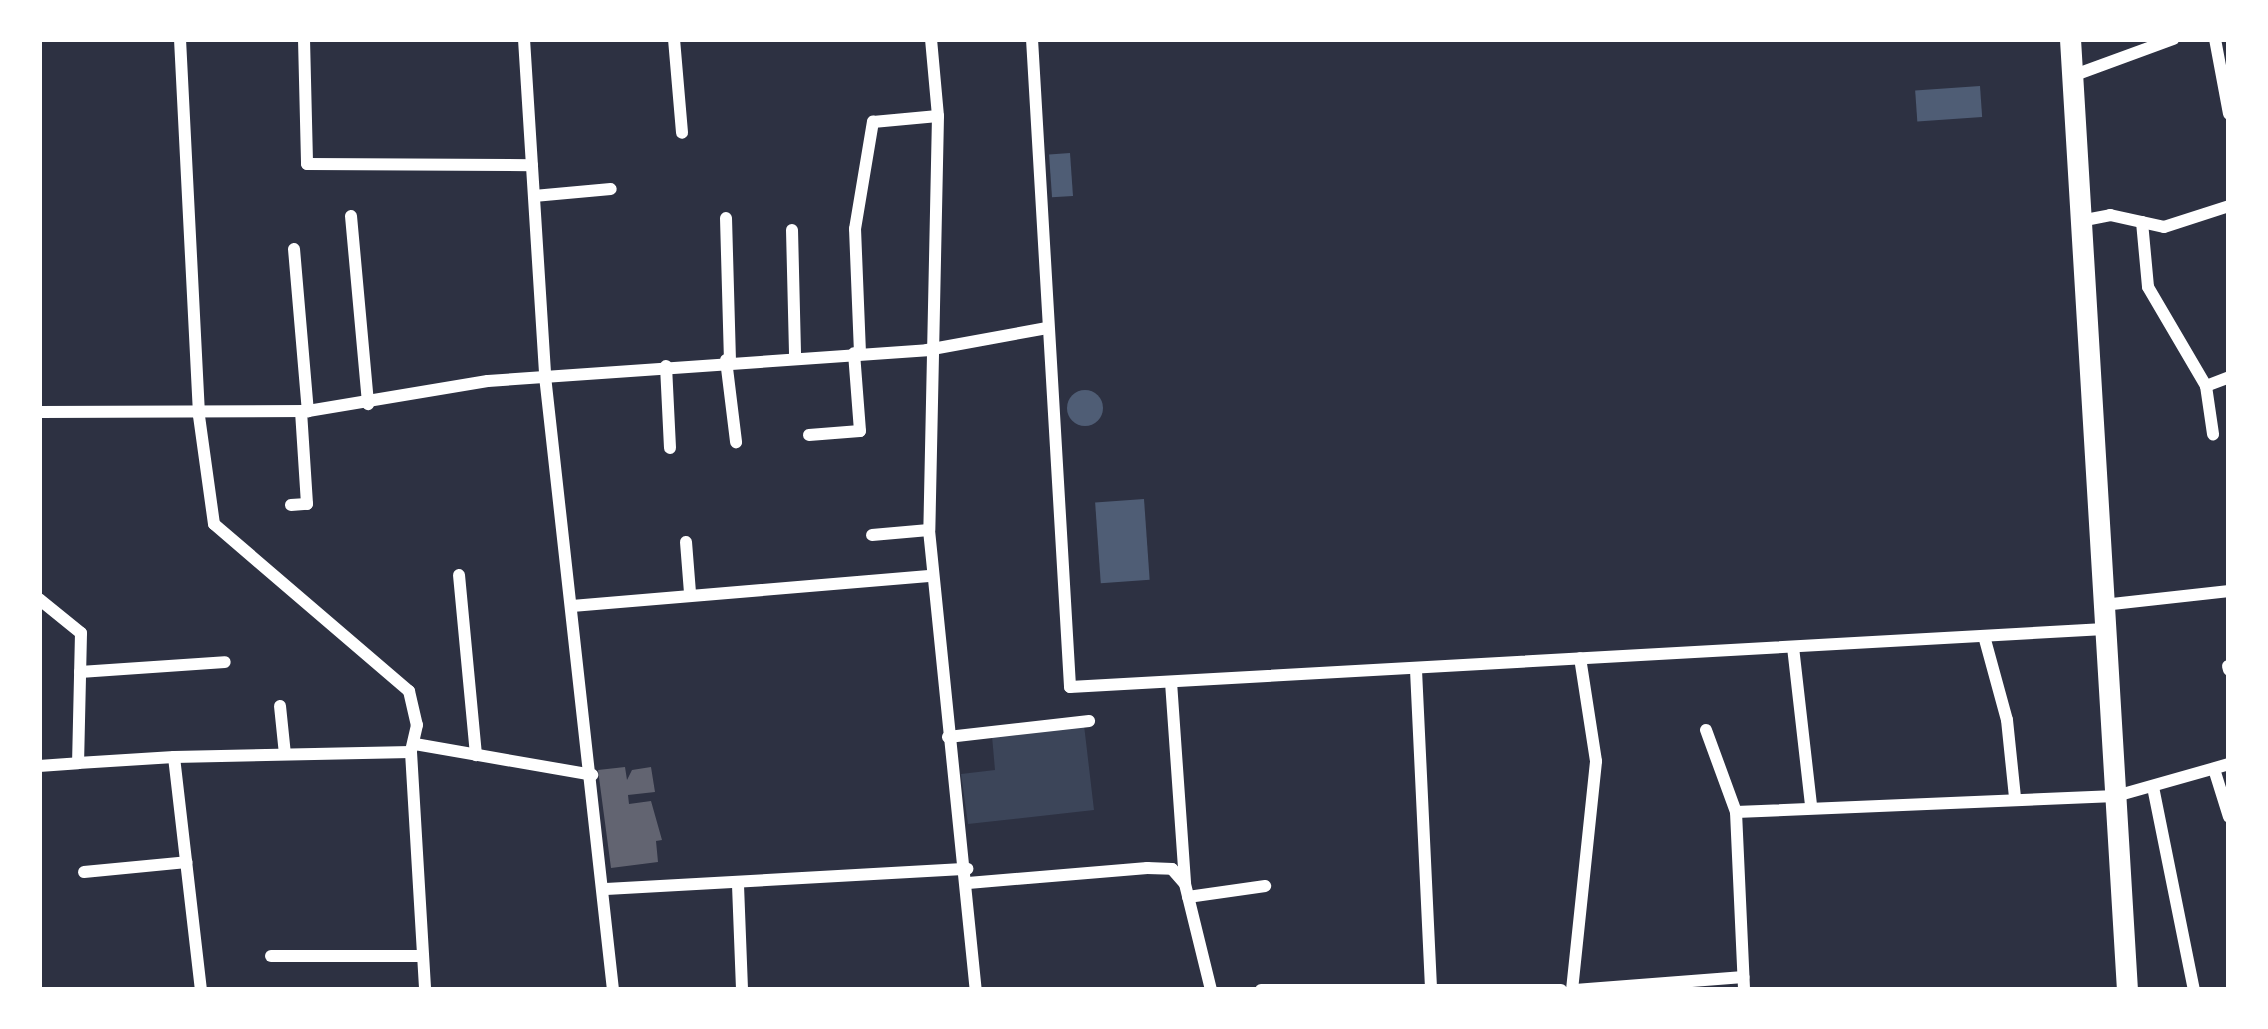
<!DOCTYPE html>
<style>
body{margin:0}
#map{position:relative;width:2268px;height:1029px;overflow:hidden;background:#2d3142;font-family:"Varela Round",sans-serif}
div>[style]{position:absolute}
.green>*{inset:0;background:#3c4559}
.water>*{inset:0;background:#4f5d75;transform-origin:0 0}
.round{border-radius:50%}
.building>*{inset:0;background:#626471}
.minor>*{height:12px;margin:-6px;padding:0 6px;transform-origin:6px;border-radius:6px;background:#fff}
.trunk>*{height:21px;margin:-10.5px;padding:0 10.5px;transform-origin:10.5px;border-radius:10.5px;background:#fff}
span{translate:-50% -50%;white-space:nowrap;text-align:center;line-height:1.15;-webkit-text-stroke:9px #fff;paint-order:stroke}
.frame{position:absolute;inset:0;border:42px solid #fff;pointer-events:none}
</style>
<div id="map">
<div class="green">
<div style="clip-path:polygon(1084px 725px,1094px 810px,968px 824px,961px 774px,995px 770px,992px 736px)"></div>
</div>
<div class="water">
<div style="left:1980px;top:86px;width:31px;height:65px;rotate:86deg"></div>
<div style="left:1070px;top:153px;width:43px;height:21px;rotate:86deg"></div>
<div class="round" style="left:1067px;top:390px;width:36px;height:36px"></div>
<div style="left:1144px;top:499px;width:81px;height:49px;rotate:86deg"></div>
</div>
<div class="building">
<div style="clip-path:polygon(625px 767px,627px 780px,632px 770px,651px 767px,655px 792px,628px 795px,629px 804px,651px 801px,662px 840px,656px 841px,658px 862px,611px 868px,598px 770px)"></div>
</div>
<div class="minor">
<div style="left:180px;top:39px;width:377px;rotate:87.1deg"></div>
<div style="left:199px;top:416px;width:109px;rotate:82.1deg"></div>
<div style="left:214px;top:524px;width:257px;rotate:40.6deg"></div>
<div style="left:409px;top:691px;width:35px;rotate:77deg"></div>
<div style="left:417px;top:725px;width:28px;rotate:103deg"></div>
<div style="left:411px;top:752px;width:238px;rotate:86.6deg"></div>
<div style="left:304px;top:39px;width:125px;rotate:88.6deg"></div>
<div style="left:307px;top:164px;width:225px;rotate:0.3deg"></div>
<div style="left:524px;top:39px;width:338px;rotate:86.4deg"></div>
<div style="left:545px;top:376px;width:618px;rotate:83.68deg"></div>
<div style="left:674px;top:39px;width:94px;rotate:85.1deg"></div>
<div style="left:931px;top:39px;width:77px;rotate:84.8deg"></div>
<div style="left:938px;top:116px;width:414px;rotate:91.2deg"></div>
<div style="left:929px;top:530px;width:462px;rotate:84.2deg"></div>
<div style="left:1032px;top:39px;width:649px;rotate:86.64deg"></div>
<div style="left:1070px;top:687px;width:1036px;rotate:-3.21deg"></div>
<div style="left:2215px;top:39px;width:76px;rotate:79.4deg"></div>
<div style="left:2072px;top:76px;width:108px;rotate:-20.1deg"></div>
<div style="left:534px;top:196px;width:77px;rotate:-5.2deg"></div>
<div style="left:351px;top:216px;width:189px;rotate:84.8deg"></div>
<div style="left:726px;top:218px;width:142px;rotate:88.4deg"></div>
<div style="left:2080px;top:221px;width:31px;rotate:-11deg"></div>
<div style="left:2110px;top:215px;width:55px;rotate:12.5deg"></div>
<div style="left:2164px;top:227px;width:68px;rotate:-17.9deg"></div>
<div style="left:2142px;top:222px;width:65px;rotate:84.7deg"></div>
<div style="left:2148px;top:287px;width:115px;rotate:59.6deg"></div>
<div style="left:2206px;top:386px;width:49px;rotate:81.7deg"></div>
<div style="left:792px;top:230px;width:126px;rotate:88.6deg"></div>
<div style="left:294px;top:249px;width:163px;rotate:85.1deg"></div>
<div style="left:860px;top:353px;width:124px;rotate:-92.3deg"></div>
<div style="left:855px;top:229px;width:109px;rotate:-80.5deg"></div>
<div style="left:873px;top:122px;width:65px;rotate:-5.3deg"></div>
<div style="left:726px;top:360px;width:83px;rotate:83deg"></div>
<div style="left:666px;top:366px;width:82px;rotate:87.2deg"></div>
<div style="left:2206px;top:386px;width:25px;rotate:-21deg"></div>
<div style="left:39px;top:412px;width:269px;rotate:-0.2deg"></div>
<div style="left:308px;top:411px;width:182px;rotate:-9.5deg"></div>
<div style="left:488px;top:381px;width:440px;rotate:-4deg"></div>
<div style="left:927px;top:350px;width:122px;rotate:-10.4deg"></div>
<div style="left:809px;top:435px;width:51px;rotate:-4.5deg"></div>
<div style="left:860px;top:431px;width:78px;rotate:-94.4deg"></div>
<div style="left:291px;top:505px;width:16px;rotate:-4deg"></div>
<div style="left:307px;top:504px;width:93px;rotate:-93.7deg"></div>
<div style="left:872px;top:535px;width:57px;rotate:-5deg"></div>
<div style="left:686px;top:542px;width:51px;rotate:85.5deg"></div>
<div style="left:459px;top:575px;width:181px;rotate:84.6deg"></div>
<div style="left:39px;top:599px;width:54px;rotate:39deg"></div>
<div style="left:81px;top:633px;width:130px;rotate:91.3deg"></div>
<div style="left:78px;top:763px;width:96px;rotate:-3.6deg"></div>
<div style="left:174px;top:757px;width:235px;rotate:83.4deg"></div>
<div style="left:2103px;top:605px;width:127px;rotate:-6.3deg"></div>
<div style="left:572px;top:606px;width:361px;rotate:-4.8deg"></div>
<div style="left:1984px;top:636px;width:87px;rotate:74.7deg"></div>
<div style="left:2007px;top:720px;width:77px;rotate:84.1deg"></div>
<div style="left:1793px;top:647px;width:160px;rotate:83.5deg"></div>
<div style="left:2228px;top:666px;width:4px;rotate:76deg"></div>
<div style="left:1416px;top:670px;width:320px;rotate:87.3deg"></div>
<div style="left:80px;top:672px;width:145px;rotate:-3.9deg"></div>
<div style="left:1171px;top:682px;width:202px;rotate:86deg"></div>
<div style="left:1185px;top:884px;width:109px;rotate:76.2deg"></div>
<div style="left:280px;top:706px;width:48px;rotate:84.1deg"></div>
<div style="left:1706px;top:730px;width:87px;rotate:69.9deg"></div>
<div style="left:1736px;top:812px;width:178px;rotate:87.4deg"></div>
<div style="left:948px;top:737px;width:142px;rotate:-6.5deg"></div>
<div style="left:415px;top:744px;width:180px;rotate:9.9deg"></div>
<div style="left:174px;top:757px;width:237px;rotate:-1.2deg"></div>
<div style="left:39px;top:766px;width:39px;rotate:-4deg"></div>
<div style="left:2214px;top:769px;width:50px;rotate:72.6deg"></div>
<div style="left:2153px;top:787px;width:207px;rotate:78.6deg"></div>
<div style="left:1736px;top:812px;width:380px;rotate:-2.4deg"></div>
<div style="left:2116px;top:796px;width:117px;rotate:-15.8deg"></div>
<div style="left:84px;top:872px;width:103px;rotate:-5.5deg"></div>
<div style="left:968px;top:883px;width:180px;rotate:-4.8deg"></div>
<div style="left:1147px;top:868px;width:25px;rotate:2deg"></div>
<div style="left:1172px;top:869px;width:18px;rotate:49deg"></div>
<div style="left:738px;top:885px;width:105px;rotate:87.8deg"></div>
<div style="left:606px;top:889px;width:362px;rotate:-3.2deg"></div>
<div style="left:1188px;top:897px;width:78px;rotate:-8.1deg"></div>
<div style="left:271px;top:956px;width:152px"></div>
<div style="left:1261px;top:990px;width:300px"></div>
<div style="left:1572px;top:990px;width:230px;rotate:-84deg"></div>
<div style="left:1596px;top:761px;width:104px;rotate:-98.8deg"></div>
<div style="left:1575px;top:990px;width:169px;rotate:-4.4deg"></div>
</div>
<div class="trunk">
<div style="left:2070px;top:39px;width:953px;rotate:86.57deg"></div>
</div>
<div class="frame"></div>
</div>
